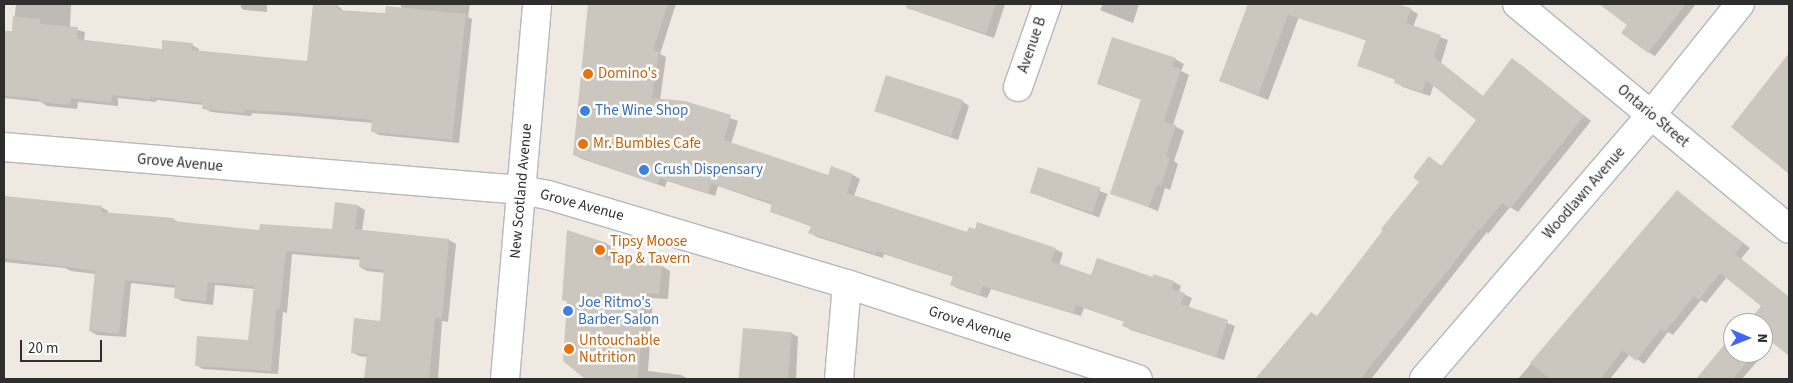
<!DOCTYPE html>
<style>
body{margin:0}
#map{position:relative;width:1793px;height:383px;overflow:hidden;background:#efe9e1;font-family:"Source Sans 3",sans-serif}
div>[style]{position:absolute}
.shadow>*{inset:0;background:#0003;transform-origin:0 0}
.building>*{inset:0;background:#cbc7bf;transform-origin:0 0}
.roads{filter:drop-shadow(1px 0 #b4b7c1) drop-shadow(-1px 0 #b4b7c1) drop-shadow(0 1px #b4b7c1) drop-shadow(0 -1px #b4b7c1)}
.street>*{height:28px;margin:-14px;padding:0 14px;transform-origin:14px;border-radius:14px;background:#fff}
.secondary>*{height:28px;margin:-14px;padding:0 14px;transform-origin:14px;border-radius:14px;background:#fff}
.dots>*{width:14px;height:14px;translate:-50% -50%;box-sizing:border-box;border:2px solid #fff;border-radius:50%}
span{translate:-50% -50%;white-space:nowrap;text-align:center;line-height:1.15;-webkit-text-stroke:5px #fff;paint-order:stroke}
.street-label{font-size:15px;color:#2e2e2e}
.food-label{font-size:15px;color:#c56008}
.left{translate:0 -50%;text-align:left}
.shop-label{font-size:15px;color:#366cbe}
.frame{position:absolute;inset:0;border:5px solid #2e2e2e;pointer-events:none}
.north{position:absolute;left:1723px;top:313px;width:50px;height:50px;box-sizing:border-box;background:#fff;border:1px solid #ababab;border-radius:50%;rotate:91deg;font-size:14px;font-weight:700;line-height:20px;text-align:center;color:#2e2e2e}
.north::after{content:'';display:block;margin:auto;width:18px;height:22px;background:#4264fb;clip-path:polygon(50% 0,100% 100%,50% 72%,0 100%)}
.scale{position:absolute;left:20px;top:340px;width:82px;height:22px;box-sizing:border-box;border:2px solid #2e2e2e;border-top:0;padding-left:6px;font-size:15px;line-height:18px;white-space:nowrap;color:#2e2e2e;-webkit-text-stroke:4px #fff;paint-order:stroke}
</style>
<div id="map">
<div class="shadow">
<div style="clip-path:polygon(16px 4px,71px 4px,70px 28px,85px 32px,84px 41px,163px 50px,192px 45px,199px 49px,199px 52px,308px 63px,314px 4px,338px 6px,345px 12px,386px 15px,401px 9px,401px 4px,470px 4px,468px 17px,472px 19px,459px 143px,379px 135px,372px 131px,373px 123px,295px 116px,252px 113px,251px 116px,211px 112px,204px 108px,204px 105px,157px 100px,156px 102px,118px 98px,118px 106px,78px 102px,77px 109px,47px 106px,41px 102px,4px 98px,4px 32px,13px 33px)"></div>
<div style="clip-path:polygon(241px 4px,267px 4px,267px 12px,244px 10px,241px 8px)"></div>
<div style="clip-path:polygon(589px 4px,676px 4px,660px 54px,666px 57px,660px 100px,684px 102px,738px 121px,731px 144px,829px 177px,853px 175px,860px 179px,854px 196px,968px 234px,1055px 249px,1063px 253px,1059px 265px,1092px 277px,1153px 278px,1154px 276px,1174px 282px,1181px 286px,1179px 292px,1192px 298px,1188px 308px,1235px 326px,1224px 360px,1131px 330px,1124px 326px,1125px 322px,1084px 308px,1081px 316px,991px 289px,987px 298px,959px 289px,951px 285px,954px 277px,884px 254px,883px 258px,817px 237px,810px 233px,812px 227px,771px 211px,773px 205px,718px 186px,715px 196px,667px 181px,665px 187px,582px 159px,575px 155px)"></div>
<div style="clip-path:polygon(919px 4px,1005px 4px,994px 38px,924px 14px,916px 10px)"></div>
<div style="clip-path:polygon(1103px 4px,1139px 4px,1133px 23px,1100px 10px)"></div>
<div style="clip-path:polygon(1248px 4px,1298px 4px,1303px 6px,1268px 100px,1221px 81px)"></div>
<div style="clip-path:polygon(1335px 4px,1392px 4px,1410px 9px,1418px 14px,1413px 27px,1448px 40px,1441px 63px,1484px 97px,1520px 64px,1591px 121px,1518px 212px,1510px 207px,1488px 234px,1487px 232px,1371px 379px,1273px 379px,1263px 371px,1318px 317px,1420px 181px,1429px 158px,1442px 166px,1478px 120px,1434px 84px,1430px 96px,1403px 87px,1396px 82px,1396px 80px,1359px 66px,1367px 41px,1328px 26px)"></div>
<div style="clip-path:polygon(1601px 4px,1696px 4px,1655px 56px,1648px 52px,1629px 25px)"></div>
<div style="clip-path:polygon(1175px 59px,1184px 64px,1181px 71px,1189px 75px,1173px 125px,1184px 131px,1174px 161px,1178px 164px,1170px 190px,1165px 188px,1158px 211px,1112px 193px,1142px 100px,1098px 84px)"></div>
<div style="clip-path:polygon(1789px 62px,1789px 172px,1785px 169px,1783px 70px)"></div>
<div style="clip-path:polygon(962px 101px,969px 106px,958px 140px,875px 111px)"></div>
<div style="left:1039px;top:169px;width:73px;height:25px;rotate:20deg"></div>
<div style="clip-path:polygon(1677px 192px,1750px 248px,1741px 259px,1789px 297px,1789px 355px,1774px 342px,1742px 379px,1703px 379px,1733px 342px,1733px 353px,1763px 353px,1763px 323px,1749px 323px,1763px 306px,1727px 277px,1706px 303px,1701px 300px,1673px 335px,1668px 332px,1644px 364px,1630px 354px,1610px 379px,1518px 379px)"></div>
<div style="clip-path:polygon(4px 198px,101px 207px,108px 211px,108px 214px,173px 219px,180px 223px,261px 231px,333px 230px,358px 206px,365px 210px,362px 231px,449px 240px,456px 244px,448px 322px,442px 321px,438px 379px,365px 379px,368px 357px,359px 356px,352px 352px,381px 322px,386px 273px,367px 271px,360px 267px,361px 260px,292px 254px,287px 313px,283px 312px,278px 374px,203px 369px,196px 365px,249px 341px,255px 289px,215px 285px,213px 305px,182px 301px,175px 297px,176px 288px,131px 283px,126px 337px,97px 335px,90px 331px,96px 274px,71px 271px,65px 268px,4px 262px)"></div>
<div style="clip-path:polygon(607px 244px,616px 249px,614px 262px,662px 266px,670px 271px,668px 299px,653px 298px,648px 371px,681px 375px,689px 379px,587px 379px,564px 361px,569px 303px,563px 299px)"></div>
<div style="clip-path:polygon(744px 329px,791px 333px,798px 337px,796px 379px,740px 379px)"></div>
</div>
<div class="building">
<div style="clip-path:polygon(313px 4px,338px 5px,338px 10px,385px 13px,386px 6px,466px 14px,452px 140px,371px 132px,372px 120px,287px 112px,245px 110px,245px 113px,202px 109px,203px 103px,150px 97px,150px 99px,112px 95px,111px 103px,71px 98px,70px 105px,39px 102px,39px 99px,4px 96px,4px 31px,12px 31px,13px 16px,40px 19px,40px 24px,78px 27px,77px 39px,162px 49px,162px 40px,193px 43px,192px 50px,307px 61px)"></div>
<div style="clip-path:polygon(588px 4px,668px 4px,653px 50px,659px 52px,652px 98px,685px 101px,731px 115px,724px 140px,828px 175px,831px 166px,853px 174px,847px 193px,967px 232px,969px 227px,975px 229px,977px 222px,1056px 248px,1051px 261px,1091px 275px,1097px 258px,1153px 277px,1153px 274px,1174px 281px,1172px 289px,1185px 293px,1181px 304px,1228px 320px,1216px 357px,1122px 326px,1124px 321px,1076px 305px,1073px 313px,983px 286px,980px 295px,950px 285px,953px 276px,877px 251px,876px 254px,808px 233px,811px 226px,770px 212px,772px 203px,711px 183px,708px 193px,660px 178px,657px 184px,573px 155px)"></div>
<div style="clip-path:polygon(907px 4px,996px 4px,986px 34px,906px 8px)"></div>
<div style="clip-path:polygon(1248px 4px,1397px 4px,1411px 8px,1406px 23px,1441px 35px,1434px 57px,1483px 96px,1512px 58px,1584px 116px,1510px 209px,1502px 203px,1480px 230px,1479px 229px,1450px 268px,1360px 379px,1255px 379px,1311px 312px,1317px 316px,1371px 246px,1383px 230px,1381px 229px,1419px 182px,1413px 177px,1429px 156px,1441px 166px,1476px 120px,1426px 80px,1422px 92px,1394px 83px,1395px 79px,1357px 66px,1366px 40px,1288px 15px,1258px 96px,1219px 81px)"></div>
<div style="clip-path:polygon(1599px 4px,1686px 4px,1648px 53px,1621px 33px,1627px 25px)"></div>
<div style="clip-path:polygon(1112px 37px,1176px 58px,1172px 66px,1181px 69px,1164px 121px,1176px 125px,1166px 156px,1170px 158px,1161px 186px,1157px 185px,1149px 207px,1110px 194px,1141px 99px,1097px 84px)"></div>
<div style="clip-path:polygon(1789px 53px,1789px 174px,1731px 127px)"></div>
<div style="left:886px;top:75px;width:81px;height:38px;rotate:18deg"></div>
<div style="left:1038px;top:167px;width:66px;height:27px;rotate:18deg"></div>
<div style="clip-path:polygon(1677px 190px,1743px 244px,1735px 254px,1789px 297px,1789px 356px,1767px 338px,1763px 342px,1763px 323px,1747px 323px,1761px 306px,1720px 273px,1699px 300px,1694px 296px,1665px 332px,1661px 329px,1636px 361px,1623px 350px,1600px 379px,1551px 379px,1530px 363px)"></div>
<div style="clip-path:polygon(4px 196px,102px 206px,101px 212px,174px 218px,173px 221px,259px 230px,260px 224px,332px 229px,335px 202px,358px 205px,355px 229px,449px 239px,442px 318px,435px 318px,429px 379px,364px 379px,367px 354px,351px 353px,354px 318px,380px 321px,384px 270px,359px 267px,360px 257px,286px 251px,280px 309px,276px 309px,271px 371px,195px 366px,197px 336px,248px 340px,254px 286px,208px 282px,206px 301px,174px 298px,175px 285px,125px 280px,119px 334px,89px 331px,95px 271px,4px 258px)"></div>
<div style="clip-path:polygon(567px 230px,607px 243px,605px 260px,662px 265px,659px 294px,645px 293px,638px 379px,585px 379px,563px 361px,567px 301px,562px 300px)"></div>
<div style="left:743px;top:328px;width:49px;height:51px;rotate:5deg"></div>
<div style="clip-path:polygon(1733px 340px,1733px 353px,1754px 353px,1733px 379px,1696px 379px,1724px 345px,1728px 347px)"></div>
</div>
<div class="roads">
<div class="street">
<div style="left:1517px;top:4px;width:353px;rotate:39.6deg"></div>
<div style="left:1018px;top:87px;width:88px;rotate:-70.7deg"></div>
<div style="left:4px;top:147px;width:520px;rotate:4.75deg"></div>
<div style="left:522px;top:190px;width:26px;rotate:11deg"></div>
<div style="left:548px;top:195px;width:312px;rotate:16.6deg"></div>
<div style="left:847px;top:284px;width:306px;rotate:18.1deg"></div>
<div style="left:839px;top:379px;width:95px;rotate:-85.2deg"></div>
<div style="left:1424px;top:379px;width:348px;rotate:-49.3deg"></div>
<div style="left:1651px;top:115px;width:142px;rotate:-51.3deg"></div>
</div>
<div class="secondary">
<div style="left:505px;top:379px;width:376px;rotate:-85.1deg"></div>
</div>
</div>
<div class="dots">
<div style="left:588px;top:74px;background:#e8710a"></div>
<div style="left:585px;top:111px;background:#3f7fe0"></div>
<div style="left:583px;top:144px;background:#e8710a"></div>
<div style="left:644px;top:170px;background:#3f7fe0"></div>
<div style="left:600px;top:250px;background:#e8710a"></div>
<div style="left:568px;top:311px;background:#3f7fe0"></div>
<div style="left:569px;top:349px;background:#e8710a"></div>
</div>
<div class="street-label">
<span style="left:1032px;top:45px;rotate:-71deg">Avenue B</span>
<span style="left:1653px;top:116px;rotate:40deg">Ontario Street</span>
<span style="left:180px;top:163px;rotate:5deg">Grove Avenue</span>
<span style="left:521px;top:191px;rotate:-85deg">New Scotland Avenue</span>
<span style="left:1584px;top:193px;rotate:-49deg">Woodlawn Avenue</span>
<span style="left:582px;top:205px;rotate:15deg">Grove Avenue</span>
<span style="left:970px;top:324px;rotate:18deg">Grove Avenue</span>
</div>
<div class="food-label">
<span class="left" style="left:598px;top:74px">Domino's</span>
<span class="left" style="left:593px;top:144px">Mr. Bumbles Cafe</span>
<span class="left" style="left:610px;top:250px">Tipsy Moose<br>Tap &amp; Tavern</span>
<span class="left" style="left:579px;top:349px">Untouchable<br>Nutrition</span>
</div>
<div class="shop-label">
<span class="left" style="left:595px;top:111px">The Wine Shop</span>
<span class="left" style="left:654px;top:170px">Crush Dispensary</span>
<span class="left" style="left:578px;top:311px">Joe Ritmo's<br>Barber Salon</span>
</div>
<div class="frame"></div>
<div class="north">N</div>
<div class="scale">20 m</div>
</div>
